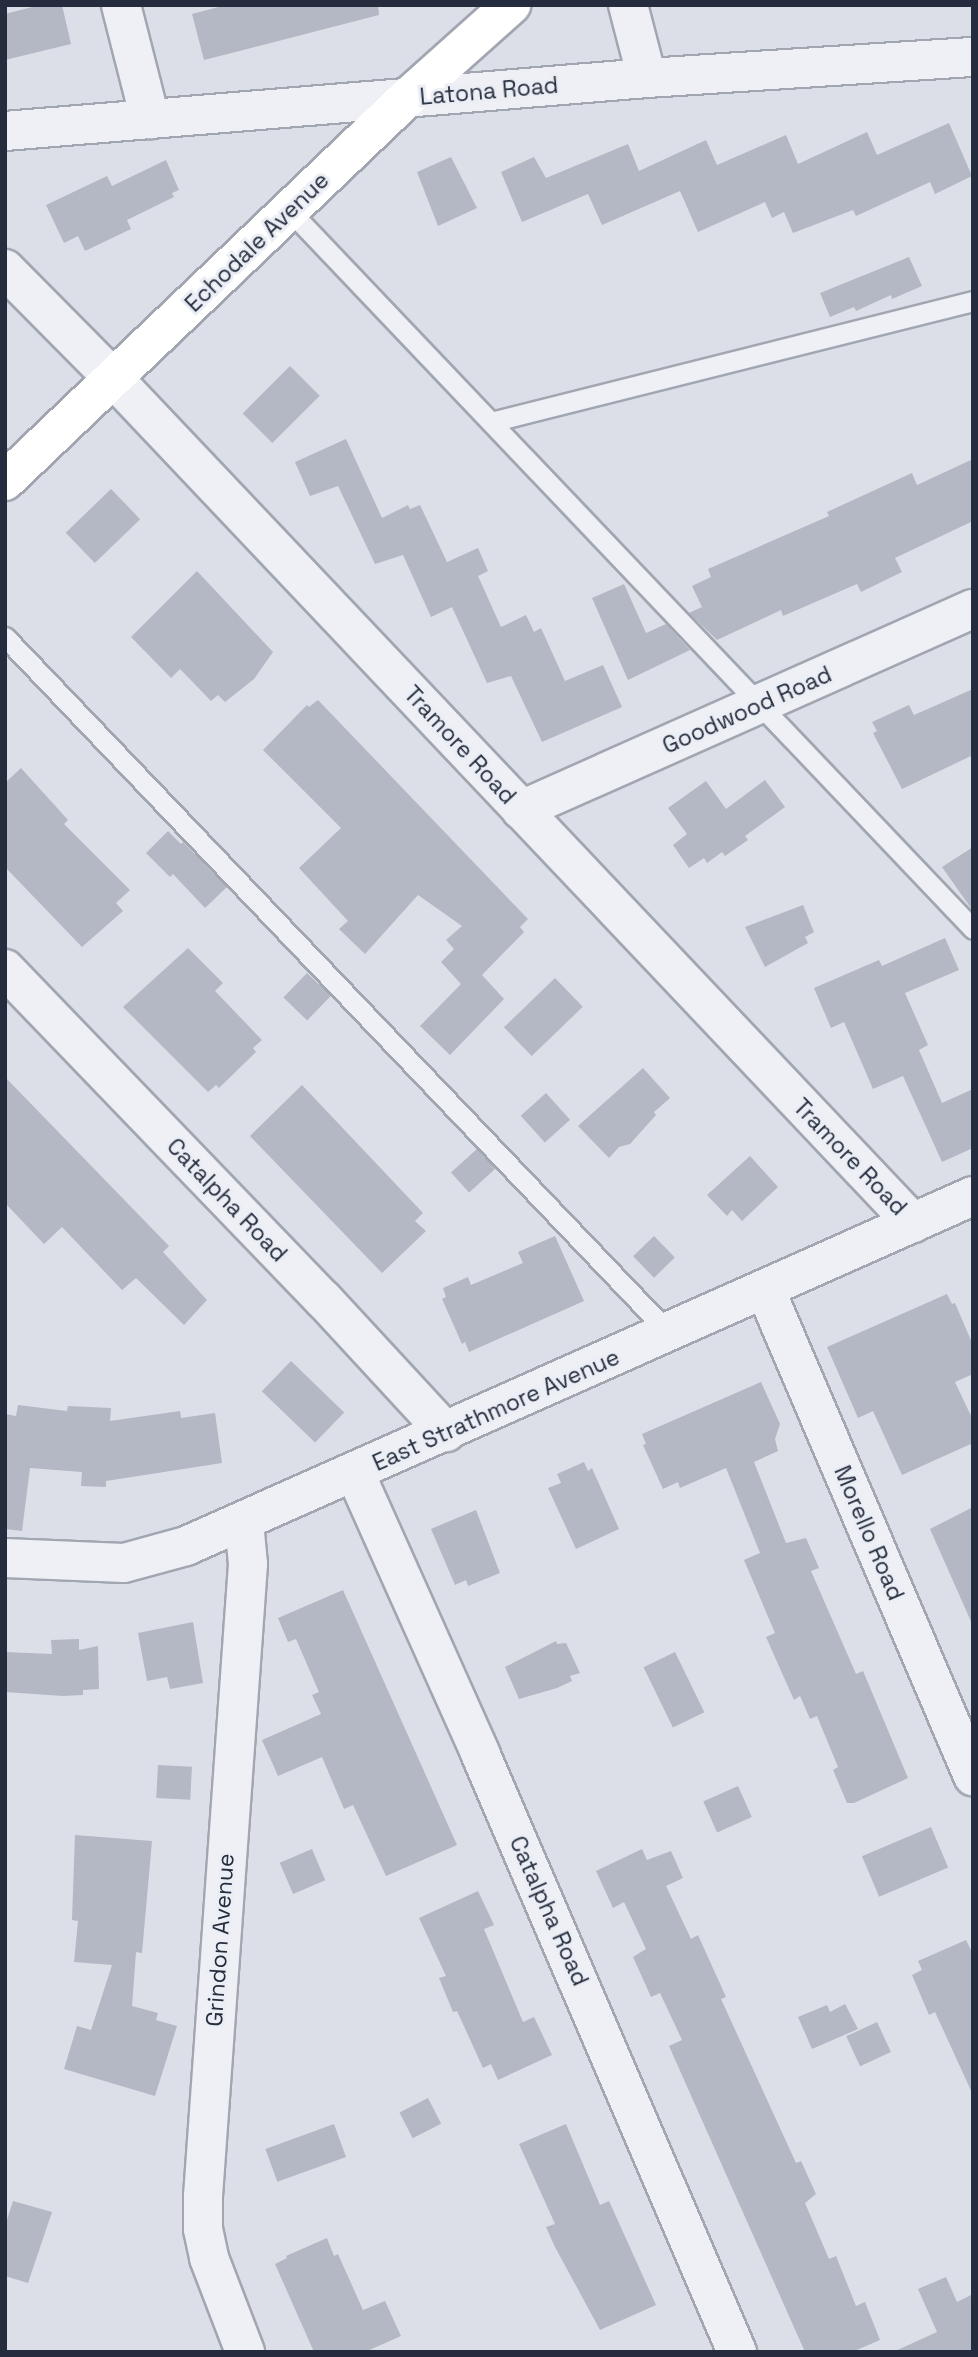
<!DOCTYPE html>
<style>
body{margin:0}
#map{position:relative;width:978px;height:2357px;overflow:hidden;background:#dcdfe7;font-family:"Space Grotesk",sans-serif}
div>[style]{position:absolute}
.building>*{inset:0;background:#b3b8c4;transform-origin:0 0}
.roads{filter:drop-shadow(2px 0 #a1a6b1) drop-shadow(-2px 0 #a1a6b1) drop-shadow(0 2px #a1a6b1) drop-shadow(0 -2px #a1a6b1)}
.lane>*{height:19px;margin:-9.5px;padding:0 9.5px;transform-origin:9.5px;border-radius:9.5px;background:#eef0f5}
.street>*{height:38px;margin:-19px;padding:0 19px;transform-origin:19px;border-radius:19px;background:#eef0f5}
.secondary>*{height:38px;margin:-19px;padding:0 19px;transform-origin:19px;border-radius:19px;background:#fff}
span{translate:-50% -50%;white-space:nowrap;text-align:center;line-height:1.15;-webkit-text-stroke:6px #ebeef5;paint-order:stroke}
.street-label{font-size:23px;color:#252c3d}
.frame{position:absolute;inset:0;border:7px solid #252c3d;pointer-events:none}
</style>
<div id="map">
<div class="building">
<div style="clip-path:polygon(40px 5px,62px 5px,71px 44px,5px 60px,5px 14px)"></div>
<div style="clip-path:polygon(226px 5px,378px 5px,379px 15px,204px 60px,192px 14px)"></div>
<div style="clip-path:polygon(949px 123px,972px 176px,935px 194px,930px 182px,856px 216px,853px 210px,793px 233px,784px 212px,772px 218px,765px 202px,698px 232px,680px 191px,602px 225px,588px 194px,522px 222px,501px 172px,534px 157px,546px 178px,628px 144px,639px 171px,706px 140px,717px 165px,786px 135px,798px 164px,867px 132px,877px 155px)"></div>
<div style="clip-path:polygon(451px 157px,477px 208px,438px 226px,417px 172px)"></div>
<div style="clip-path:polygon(166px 160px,179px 190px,172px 193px,174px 197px,127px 220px,131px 229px,85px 251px,78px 236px,64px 243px,46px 205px,107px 176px,112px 186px)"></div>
<div style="clip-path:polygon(909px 257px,922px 286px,892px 299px,891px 295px,856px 311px,854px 307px,830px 317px,820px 293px)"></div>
<div style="left:290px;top:366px;width:42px;height:67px;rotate:45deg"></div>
<div style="clip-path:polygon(346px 439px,382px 518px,408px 505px,410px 509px,420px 505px,447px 562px,478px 548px,488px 571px,478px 576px,501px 627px,526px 615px,534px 632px,541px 628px,565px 681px,603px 665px,622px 707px,542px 742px,511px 676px,487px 683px,452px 607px,431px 617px,403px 555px,375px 564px,338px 486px,310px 496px,295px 462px)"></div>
<div style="clip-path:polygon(973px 459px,973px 521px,895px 558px,902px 572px,861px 592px,857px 584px,783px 616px,781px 610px,717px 640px,689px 613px,702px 607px,692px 586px,711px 577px,708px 569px,829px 516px,827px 512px,912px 473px,917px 485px)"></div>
<div style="left:111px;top:489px;width:42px;height:63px;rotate:46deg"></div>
<div style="clip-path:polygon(197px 571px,273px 652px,254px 679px,225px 702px,218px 695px,211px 701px,180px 669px,171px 678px,131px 637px)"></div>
<div style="clip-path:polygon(624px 584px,646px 633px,666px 624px,690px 650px,628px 680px,592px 598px)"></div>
<div style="clip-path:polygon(973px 689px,973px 755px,902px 789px,873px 733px,877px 731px,872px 722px,909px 705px,914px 715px)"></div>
<div style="clip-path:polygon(318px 700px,528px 919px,520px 927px,524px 932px,482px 975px,504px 999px,450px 1055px,420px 1026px,461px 984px,441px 962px,454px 949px,446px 940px,462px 926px,418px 895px,365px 954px,339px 929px,348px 921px,299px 868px,341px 828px,263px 750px,307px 705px,309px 707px)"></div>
<div style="clip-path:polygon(21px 768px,68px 820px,64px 824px,130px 890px,116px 903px,123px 911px,82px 947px,5px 867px,5px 783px)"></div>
<div style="clip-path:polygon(765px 780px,785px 807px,745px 836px,748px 840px,725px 856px,722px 852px,707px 863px,704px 858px,689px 868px,673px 845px,687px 834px,668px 808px,706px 781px,726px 809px)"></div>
<div style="clip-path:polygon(168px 831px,181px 844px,183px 842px,227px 887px,205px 908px,173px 874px,170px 877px,146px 853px)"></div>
<div style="clip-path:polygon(973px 847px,973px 911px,942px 867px)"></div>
<div style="clip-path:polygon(803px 905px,814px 932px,805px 937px,808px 943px,765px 967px,745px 927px)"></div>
<div style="clip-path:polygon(945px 938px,959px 970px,905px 993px,928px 1045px,919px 1050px,942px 1103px,973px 1089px,973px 1148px,942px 1162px,903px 1076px,873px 1089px,844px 1022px,831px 1028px,814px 988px,879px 960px,882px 966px)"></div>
<div style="clip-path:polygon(188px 948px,223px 983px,215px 991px,262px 1040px,253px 1048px,256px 1052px,219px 1088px,216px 1085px,208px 1092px,123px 1007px)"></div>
<div style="left:307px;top:973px;width:33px;height:34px;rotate:44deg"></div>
<div style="left:555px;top:978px;width:40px;height:71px;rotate:46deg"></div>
<div style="clip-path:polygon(643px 1068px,670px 1098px,654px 1112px,656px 1115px,630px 1144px,619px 1147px,609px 1158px,578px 1126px)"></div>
<div style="clip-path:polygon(5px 1077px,169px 1246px,163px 1252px,207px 1300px,184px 1325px,136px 1278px,122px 1290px,62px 1227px,44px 1244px,5px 1203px)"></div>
<div style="clip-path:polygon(302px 1085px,423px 1213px,415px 1221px,426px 1231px,382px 1273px,250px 1136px)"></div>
<div style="left:546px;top:1093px;width:36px;height:34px;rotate:48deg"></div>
<div style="left:477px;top:1149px;width:27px;height:35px;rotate:48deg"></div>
<div style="clip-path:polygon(750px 1156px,778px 1187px,742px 1221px,732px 1210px,727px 1216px,707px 1195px)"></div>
<div style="clip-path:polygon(555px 1236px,584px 1301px,469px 1352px,465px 1342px,462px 1344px,442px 1299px,446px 1297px,443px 1288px,468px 1277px,471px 1285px,523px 1263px,518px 1252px)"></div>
<div style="left:654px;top:1236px;width:30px;height:29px;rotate:46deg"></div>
<div style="clip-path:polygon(947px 1294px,952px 1304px,955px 1303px,973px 1345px,973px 1374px,955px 1382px,973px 1420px,973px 1443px,902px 1475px,873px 1411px,858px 1418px,827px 1347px)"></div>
<div style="left:291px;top:1361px;width:74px;height:42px;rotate:44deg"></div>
<div style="clip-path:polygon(761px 1382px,780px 1424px,775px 1439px,778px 1451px,754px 1462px,786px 1543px,806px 1538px,819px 1568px,811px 1571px,856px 1674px,863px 1671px,908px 1778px,854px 1803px,847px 1803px,833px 1770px,838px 1767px,817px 1716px,810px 1719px,800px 1696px,794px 1700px,766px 1637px,775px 1633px,744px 1560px,760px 1553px,726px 1468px,680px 1488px,678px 1482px,663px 1489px,643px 1445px,646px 1444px,642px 1434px)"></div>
<div style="clip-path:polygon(18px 1405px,67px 1411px,68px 1406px,111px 1408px,110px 1421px,180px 1411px,181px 1418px,215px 1413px,222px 1463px,106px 1481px,106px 1487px,81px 1486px,82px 1472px,30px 1468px,22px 1531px,5px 1529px,5px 1414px,16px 1416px)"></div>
<div style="clip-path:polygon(584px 1462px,588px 1471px,592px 1468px,619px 1529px,576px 1549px,548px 1488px,561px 1483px,557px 1474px)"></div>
<div style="clip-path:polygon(973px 1507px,973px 1626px,930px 1529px)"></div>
<div style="clip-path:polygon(476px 1510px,500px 1573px,468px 1586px,466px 1580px,455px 1585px,431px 1529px)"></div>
<div style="clip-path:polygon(343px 1590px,457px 1845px,386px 1876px,353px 1805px,344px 1809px,322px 1757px,278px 1776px,262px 1740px,321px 1714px,312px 1695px,319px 1692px,296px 1639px,288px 1642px,278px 1618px)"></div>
<div style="clip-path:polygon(193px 1622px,203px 1683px,170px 1689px,167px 1677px,147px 1681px,138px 1633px)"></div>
<div style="clip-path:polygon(79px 1639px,79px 1650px,98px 1646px,99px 1689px,83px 1690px,83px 1695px,63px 1696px,5px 1692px,5px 1652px,52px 1654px,51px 1640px)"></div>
<div style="clip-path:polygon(556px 1641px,557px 1644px,566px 1643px,580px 1673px,570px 1676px,572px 1681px,557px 1688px,519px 1699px,505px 1667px)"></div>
<div style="left:675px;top:1652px;width:67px;height:35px;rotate:64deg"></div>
<div style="left:158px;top:1765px;width:34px;height:33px;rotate:3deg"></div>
<div style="left:738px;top:1786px;width:34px;height:38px;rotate:66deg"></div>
<div style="left:931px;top:1827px;width:44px;height:75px;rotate:67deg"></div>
<div style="clip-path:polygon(75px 1835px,152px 1841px,142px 1953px,136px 1952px,132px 2006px,158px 2013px,156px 2020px,177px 2026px,155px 2096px,64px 2069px,77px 2026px,91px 2030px,112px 1965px,74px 1962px,78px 1921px,72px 1920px)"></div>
<div style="left:312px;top:1849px;width:34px;height:35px;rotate:67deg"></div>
<div style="clip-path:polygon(642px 1849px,647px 1860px,671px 1851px,683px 1878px,666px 1886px,691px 1939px,698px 1935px,726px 1997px,721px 1999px,796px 2163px,801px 2161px,816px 2194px,805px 2203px,829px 2259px,836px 2256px,856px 2306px,865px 2302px,880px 2340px,852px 2352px,805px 2352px,669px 2046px,682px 2040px,660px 1993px,651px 1997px,633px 1957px,646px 1949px,624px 1902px,613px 1908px,596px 1871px)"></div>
<div style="clip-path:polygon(478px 1891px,494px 1925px,484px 1929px,523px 2022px,534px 2017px,552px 2055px,498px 2080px,491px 2064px,483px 2068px,457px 2011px,453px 2012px,439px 1978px,446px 1976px,419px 1918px)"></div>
<div style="clip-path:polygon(966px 1940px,973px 1954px,973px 2095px,935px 2012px,929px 2015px,912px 1975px,922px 1970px,918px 1961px)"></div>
<div style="clip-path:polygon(845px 2004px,858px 2029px,812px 2049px,798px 2017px,827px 2005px,830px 2012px)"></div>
<div style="left:877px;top:2022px;width:33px;height:34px;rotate:65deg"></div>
<div style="left:428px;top:2098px;width:29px;height:32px;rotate:63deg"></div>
<div style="left:334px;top:2124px;width:35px;height:73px;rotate:70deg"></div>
<div style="clip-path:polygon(566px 2124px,600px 2205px,609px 2201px,656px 2305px,600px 2330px,555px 2247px,546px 2227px,555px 2224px,519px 2144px)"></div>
<div style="clip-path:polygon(13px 2201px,52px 2212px,28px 2283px,5px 2276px,5px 2226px)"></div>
<div style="clip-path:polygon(327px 2238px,334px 2256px,338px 2254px,363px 2310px,385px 2301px,401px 2336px,365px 2352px,314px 2352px,275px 2264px,287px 2258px,286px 2256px)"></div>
<div style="clip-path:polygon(946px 2277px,957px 2302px,973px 2294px,973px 2352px,893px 2352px,937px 2332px,918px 2289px)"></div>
</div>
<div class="roads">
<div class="lane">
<div style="left:290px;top:211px;width:991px;rotate:46.43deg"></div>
<div style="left:491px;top:422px;width:497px;rotate:-14.1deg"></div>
<div style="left:5px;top:637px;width:962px;rotate:46.35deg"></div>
</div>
<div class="street">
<div style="left:121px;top:5px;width:118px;rotate:75.7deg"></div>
<div style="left:628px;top:5px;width:75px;rotate:75.4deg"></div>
<div style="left:5px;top:131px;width:644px;rotate:-4.72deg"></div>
<div style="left:647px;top:78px;width:327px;rotate:-3.7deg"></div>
<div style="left:5px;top:269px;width:156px;rotate:45.3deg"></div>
<div style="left:115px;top:380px;width:1161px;rotate:46.57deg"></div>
<div style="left:521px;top:810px;width:495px;rotate:-24deg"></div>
<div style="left:5px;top:969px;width:460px;rotate:46.1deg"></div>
<div style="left:324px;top:1300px;width:180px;rotate:47.3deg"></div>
<div style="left:765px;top:1289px;width:530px;rotate:66.87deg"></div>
<div style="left:355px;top:1473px;width:307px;rotate:65.9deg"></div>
<div style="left:480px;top:1753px;width:652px;rotate:66.78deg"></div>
<div style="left:244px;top:1522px;width:42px;rotate:84.6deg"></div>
<div style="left:248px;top:1564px;width:634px;rotate:94.07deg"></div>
<div style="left:203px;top:2196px;width:33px;rotate:90deg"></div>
<div style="left:203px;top:2229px;width:30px;rotate:78deg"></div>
<div style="left:209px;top:2258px;width:101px;rotate:69deg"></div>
<div style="left:5px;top:1558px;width:119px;rotate:2.4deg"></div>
<div style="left:124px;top:1563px;width:64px;rotate:-15.3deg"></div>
<div style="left:186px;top:1546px;width:861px;rotate:-23.98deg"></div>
</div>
<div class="secondary">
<div style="left:5px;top:481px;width:555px;rotate:-43.61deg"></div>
<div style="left:407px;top:98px;width:140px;rotate:-41.8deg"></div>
</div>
</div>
<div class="street-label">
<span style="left:489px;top:91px;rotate:-5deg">Latona Road</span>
<span style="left:257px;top:242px;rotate:-44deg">Echodale Avenue</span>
<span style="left:747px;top:710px;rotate:-24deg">Goodwood Road</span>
<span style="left:460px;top:745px;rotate:47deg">Tramore Road</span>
<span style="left:850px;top:1157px;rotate:46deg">Tramore Road</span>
<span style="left:227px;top:1200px;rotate:46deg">Catalpha Road</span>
<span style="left:496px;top:1410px;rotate:-24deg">East Strathmore Avenue</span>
<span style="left:869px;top:1533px;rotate:67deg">Morello Road</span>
<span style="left:549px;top:1911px;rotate:66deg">Catalpha Road</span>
<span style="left:220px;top:1940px;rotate:-86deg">Grindon Avenue</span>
</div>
<div class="frame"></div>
</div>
